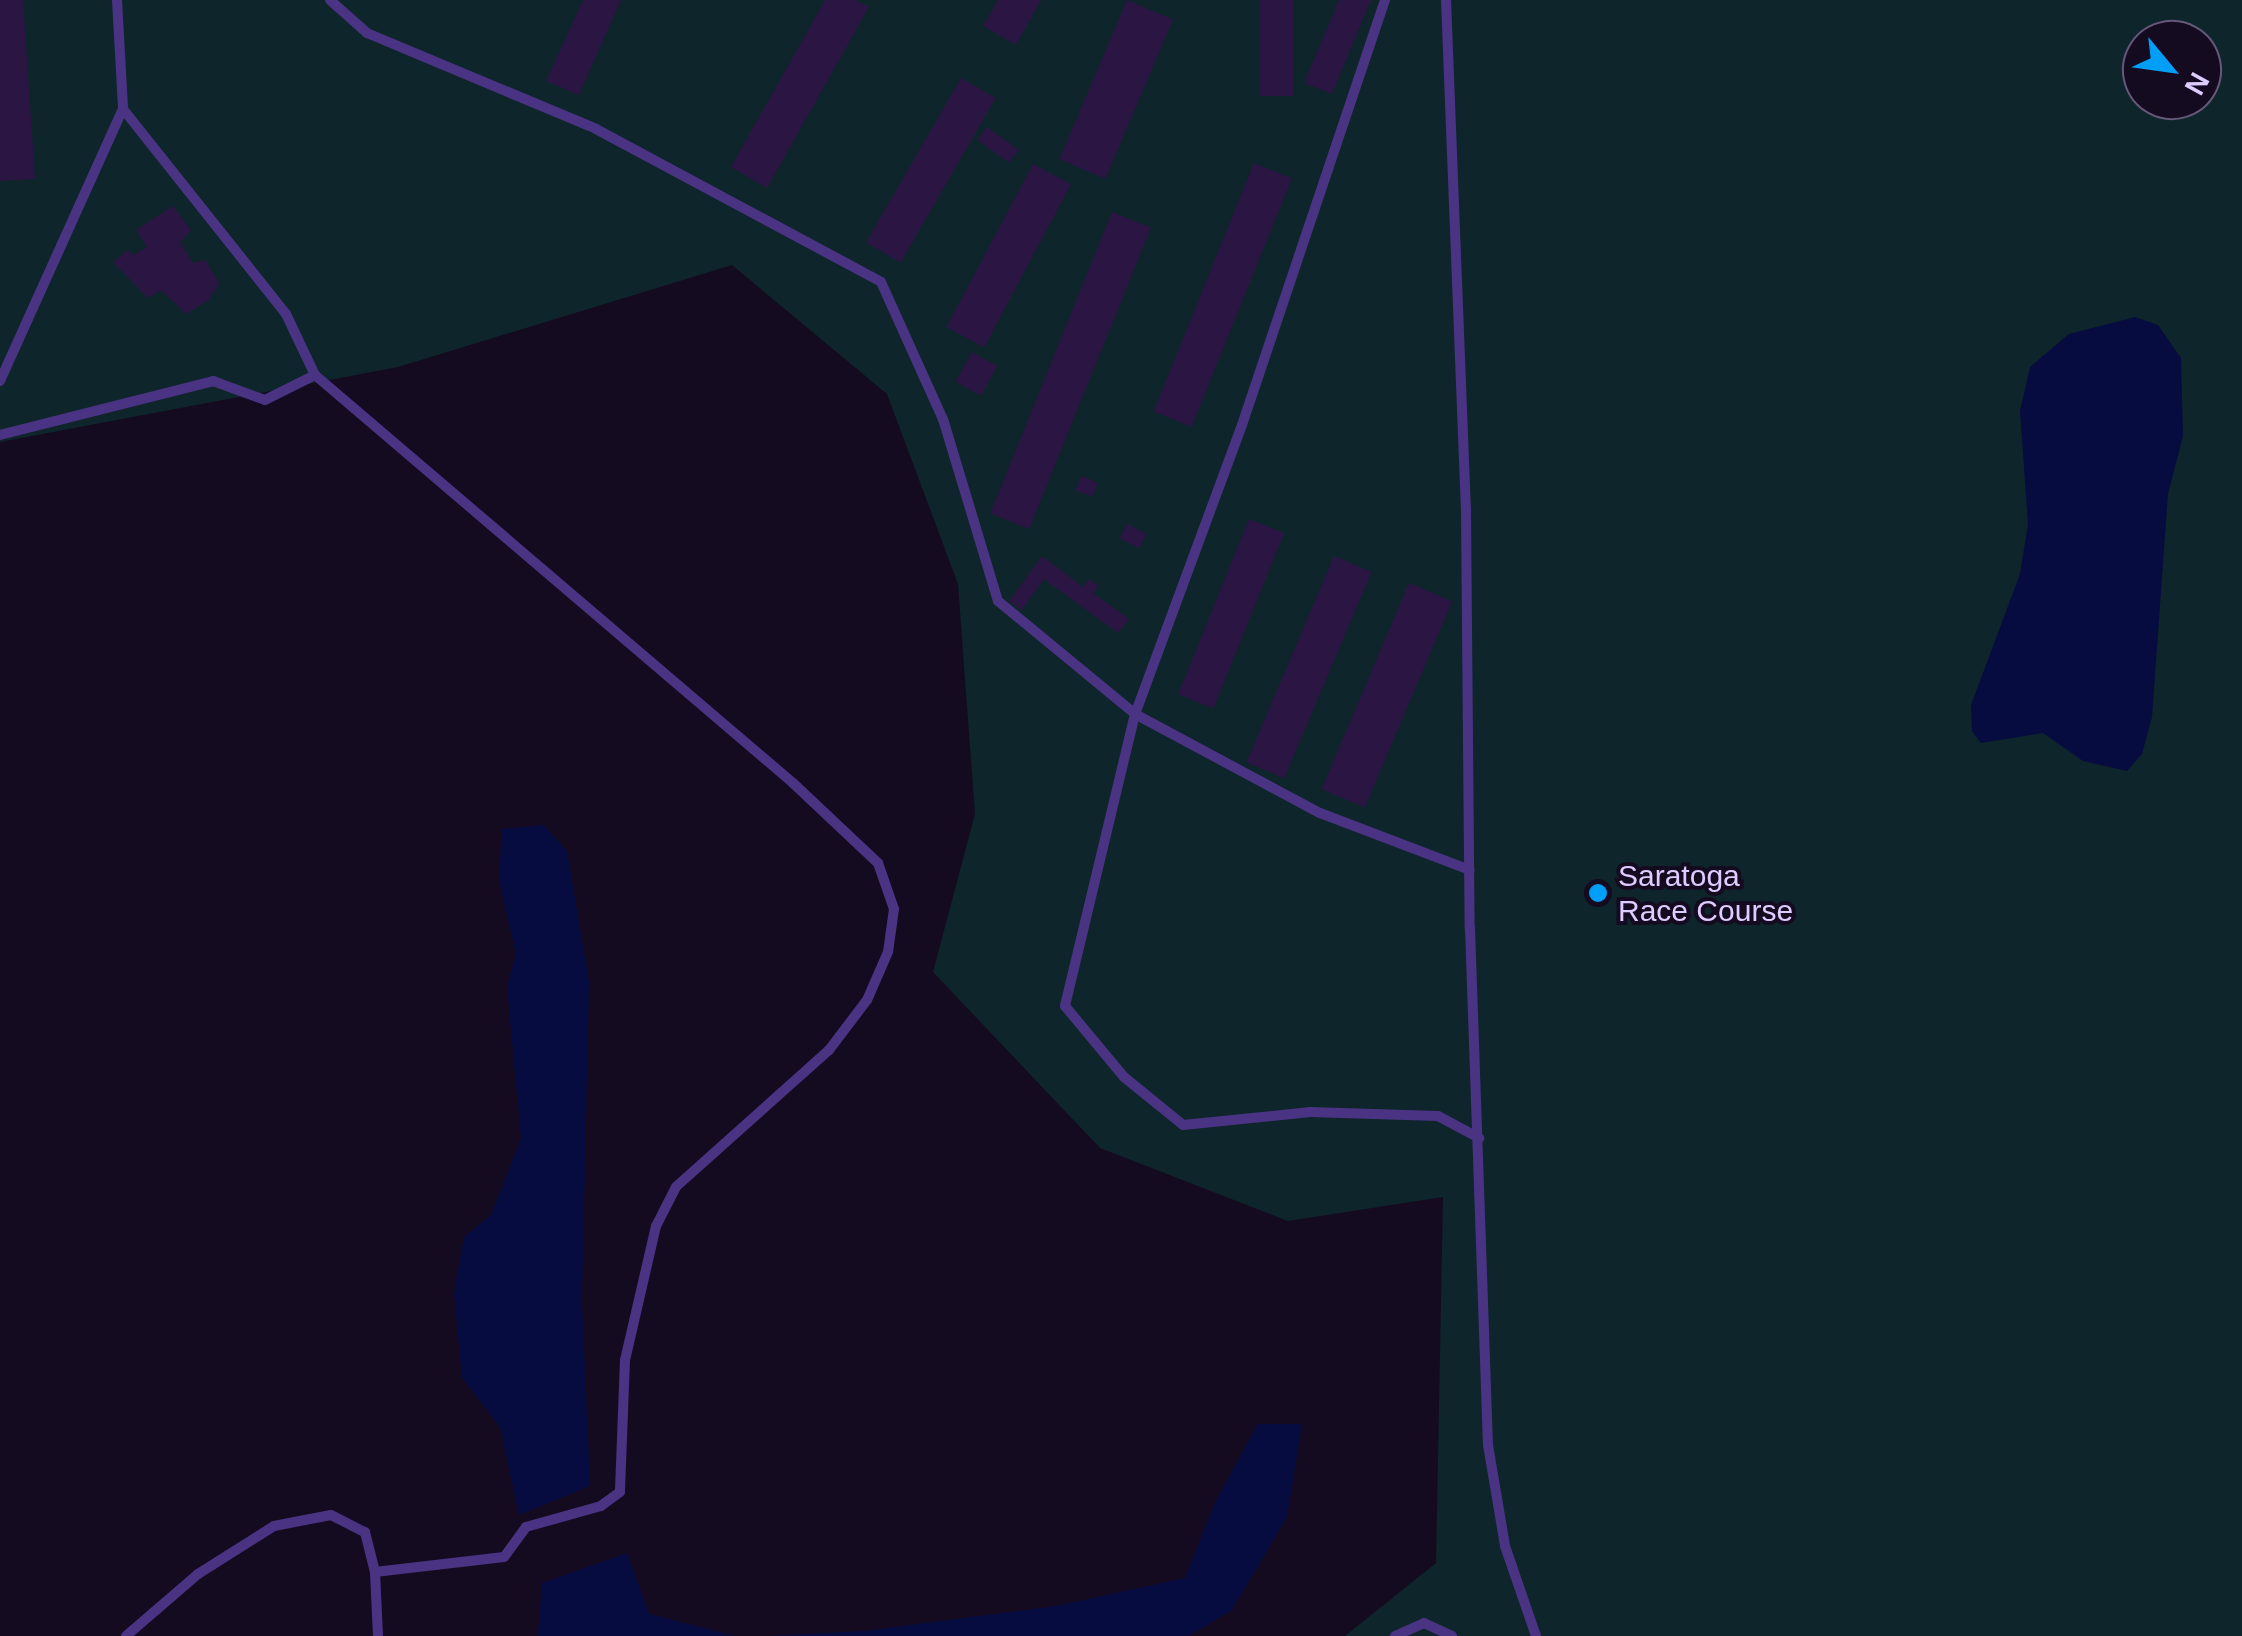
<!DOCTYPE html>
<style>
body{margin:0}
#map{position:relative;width:2242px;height:1636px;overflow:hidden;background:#150b21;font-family:Arial,sans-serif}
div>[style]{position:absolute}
.green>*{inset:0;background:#0e252b}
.water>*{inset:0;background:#060c40}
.building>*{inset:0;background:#2b1643;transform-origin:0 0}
.service>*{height:10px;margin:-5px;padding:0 5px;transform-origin:5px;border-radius:5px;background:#4b3383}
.dots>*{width:28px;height:28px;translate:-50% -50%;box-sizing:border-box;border:5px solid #150b21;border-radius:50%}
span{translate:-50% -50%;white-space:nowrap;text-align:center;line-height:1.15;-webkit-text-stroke:8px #150b21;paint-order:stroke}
.poi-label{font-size:30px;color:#dfccff}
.left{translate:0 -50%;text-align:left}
.north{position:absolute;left:2122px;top:20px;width:100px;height:100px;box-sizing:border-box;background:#150b21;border:2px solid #66587a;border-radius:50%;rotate:119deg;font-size:28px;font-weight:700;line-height:40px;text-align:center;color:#dfccff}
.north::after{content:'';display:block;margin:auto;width:35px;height:45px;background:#009ef7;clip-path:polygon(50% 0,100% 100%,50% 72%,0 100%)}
</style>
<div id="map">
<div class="green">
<div style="clip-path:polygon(evenodd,0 0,2242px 0,2242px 1636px,1345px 1636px,1436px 1563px,1443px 1197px,1288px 1221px,1100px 1148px,933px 972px,975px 814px,958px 584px,887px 394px,732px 265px,398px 367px,0 442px,0 0,2142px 40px,2202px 40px,2202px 100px,2142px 100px,2142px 40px)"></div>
</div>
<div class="water">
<div style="clip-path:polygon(2135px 317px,2158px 325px,2181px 358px,2183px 436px,2168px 494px,2152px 717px,2142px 754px,2127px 771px,2083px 761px,2043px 733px,1981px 743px,1972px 731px,1971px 705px,2020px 574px,2028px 524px,2020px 411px,2030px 367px,2069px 334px)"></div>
<div style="clip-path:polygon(544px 825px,567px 851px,589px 982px,582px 1301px,590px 1486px,519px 1515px,500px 1427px,462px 1378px,454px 1293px,464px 1237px,491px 1215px,521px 1139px,507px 986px,516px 954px,499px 880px,502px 829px)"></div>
<div style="clip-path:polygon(1258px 1424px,1302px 1424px,1287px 1517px,1232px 1610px,1189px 1636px,767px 1636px,864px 1631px,1056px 1606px,1185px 1578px,1215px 1502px)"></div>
<div style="clip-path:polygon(627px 1553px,649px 1614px,735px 1636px,538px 1636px,542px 1583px)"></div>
</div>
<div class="building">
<div style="clip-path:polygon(0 0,23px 0,35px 179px,0 181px)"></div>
<div style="clip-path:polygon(583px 0,621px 0,579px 95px,546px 81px)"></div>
<div style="clip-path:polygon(825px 0,855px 0,869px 7px,767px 188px,731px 167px)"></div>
<div style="clip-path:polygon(998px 0,1041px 0,1016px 45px,983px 26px)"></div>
<div style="left:1127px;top:0;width:50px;height:173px;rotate:23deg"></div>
<div style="left:1260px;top:0;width:33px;height:96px"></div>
<div style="clip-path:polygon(1339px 0,1371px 0,1332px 94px,1304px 83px)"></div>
<div style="left:961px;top:78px;width:40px;height:190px;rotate:30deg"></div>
<div style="left:987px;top:127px;width:39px;height:16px;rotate:36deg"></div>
<div style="left:1254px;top:163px;width:41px;height:268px;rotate:22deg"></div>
<div style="left:1033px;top:164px;width:43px;height:185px;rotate:28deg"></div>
<div style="clip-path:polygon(173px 206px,191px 230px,180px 242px,193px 263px,205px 260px,219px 283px,209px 300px,186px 314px,161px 290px,148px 298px,113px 262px,128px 250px,133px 255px,147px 247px,136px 230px)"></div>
<div style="left:1112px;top:212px;width:42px;height:325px;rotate:22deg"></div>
<div style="left:972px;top:352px;width:29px;height:34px;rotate:29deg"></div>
<div style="left:1081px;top:476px;width:18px;height:15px;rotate:22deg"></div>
<div style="left:1249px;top:519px;width:38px;height:189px;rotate:22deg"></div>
<div style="left:1127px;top:524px;width:22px;height:16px;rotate:27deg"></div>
<div style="clip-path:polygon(1042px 556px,1083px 587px,1089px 579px,1099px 586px,1093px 593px,1129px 619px,1118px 633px,1044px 579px,1022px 610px,1009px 601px)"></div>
<div style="left:1334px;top:556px;width:41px;height:224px;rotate:23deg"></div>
<div style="left:1409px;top:583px;width:47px;height:224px;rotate:23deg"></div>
</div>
<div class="service">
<div style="left:117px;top:0;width:109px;rotate:86.8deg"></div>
<div style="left:123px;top:109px;width:262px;rotate:51.5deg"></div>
<div style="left:286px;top:314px;width:68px;rotate:64.6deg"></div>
<div style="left:315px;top:375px;width:628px;rotate:40.48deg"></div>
<div style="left:793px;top:783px;width:117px;rotate:43.3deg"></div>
<div style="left:878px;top:863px;width:49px;rotate:70.8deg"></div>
<div style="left:894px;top:909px;width:43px;rotate:97.9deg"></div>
<div style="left:888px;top:952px;width:52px;rotate:113.6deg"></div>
<div style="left:867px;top:1000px;width:63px;rotate:127.2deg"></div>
<div style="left:829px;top:1050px;width:205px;rotate:138.2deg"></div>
<div style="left:676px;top:1187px;width:44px;rotate:117.1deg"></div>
<div style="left:656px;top:1226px;width:138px;rotate:103deg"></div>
<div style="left:625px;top:1360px;width:132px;rotate:92.2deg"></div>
<div style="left:620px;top:1492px;width:24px;rotate:144deg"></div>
<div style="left:601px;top:1506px;width:78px;rotate:164.4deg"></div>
<div style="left:526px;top:1527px;width:37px;rotate:126deg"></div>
<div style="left:504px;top:1557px;width:130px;rotate:173.4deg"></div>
<div style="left:330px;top:0;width:50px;rotate:41.7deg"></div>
<div style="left:367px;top:33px;width:248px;rotate:22.7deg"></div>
<div style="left:596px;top:129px;width:323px;rotate:28.2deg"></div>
<div style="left:881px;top:282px;width:150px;rotate:65.7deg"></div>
<div style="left:943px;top:419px;width:190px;rotate:73.2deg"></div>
<div style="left:998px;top:601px;width:178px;rotate:39.5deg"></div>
<div style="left:1135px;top:714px;width:210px;rotate:28.2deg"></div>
<div style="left:1320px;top:813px;width:160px;rotate:20.8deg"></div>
<div style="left:1385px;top:0;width:448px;rotate:108.6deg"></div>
<div style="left:1242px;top:425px;width:308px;rotate:110.3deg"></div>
<div style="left:1135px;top:714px;width:300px;rotate:103.5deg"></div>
<div style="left:1065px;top:1006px;width:92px;rotate:50.3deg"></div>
<div style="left:1124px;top:1077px;width:76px;rotate:39.1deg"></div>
<div style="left:1183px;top:1125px;width:128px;rotate:-5.8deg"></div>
<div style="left:1310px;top:1112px;width:128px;rotate:1.8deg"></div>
<div style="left:1438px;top:1116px;width:47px;rotate:28.2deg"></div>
<div style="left:1446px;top:0;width:511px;rotate:87.76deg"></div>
<div style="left:1466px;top:511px;width:417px;rotate:89.5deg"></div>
<div style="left:1470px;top:928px;width:517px;rotate:88.01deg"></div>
<div style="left:1488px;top:1445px;width:102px;rotate:80.4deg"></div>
<div style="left:1505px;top:1546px;width:95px;rotate:71deg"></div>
<div style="left:0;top:381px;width:299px;rotate:-65.7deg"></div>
<div style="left:0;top:435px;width:220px;rotate:-14.2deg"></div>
<div style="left:213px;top:381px;width:55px;rotate:20.1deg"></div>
<div style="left:265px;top:400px;width:56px;rotate:-26.6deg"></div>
<div style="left:126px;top:1636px;width:95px;rotate:-40.7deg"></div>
<div style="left:198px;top:1574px;width:90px;rotate:-32.3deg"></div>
<div style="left:274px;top:1526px;width:58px;rotate:-10.9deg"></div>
<div style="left:331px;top:1515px;width:38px;rotate:27deg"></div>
<div style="left:365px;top:1532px;width:41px;rotate:76deg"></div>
<div style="left:375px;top:1572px;width:64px;rotate:87.3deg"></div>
<div style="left:1395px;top:1636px;width:32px;rotate:-24deg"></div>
<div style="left:1424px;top:1623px;width:31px;rotate:25deg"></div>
</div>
<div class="dots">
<div style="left:1598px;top:893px;background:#009ef7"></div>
</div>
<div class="poi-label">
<span class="left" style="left:1618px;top:893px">Saratoga<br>Race Course</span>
</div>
<div class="north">N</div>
</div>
